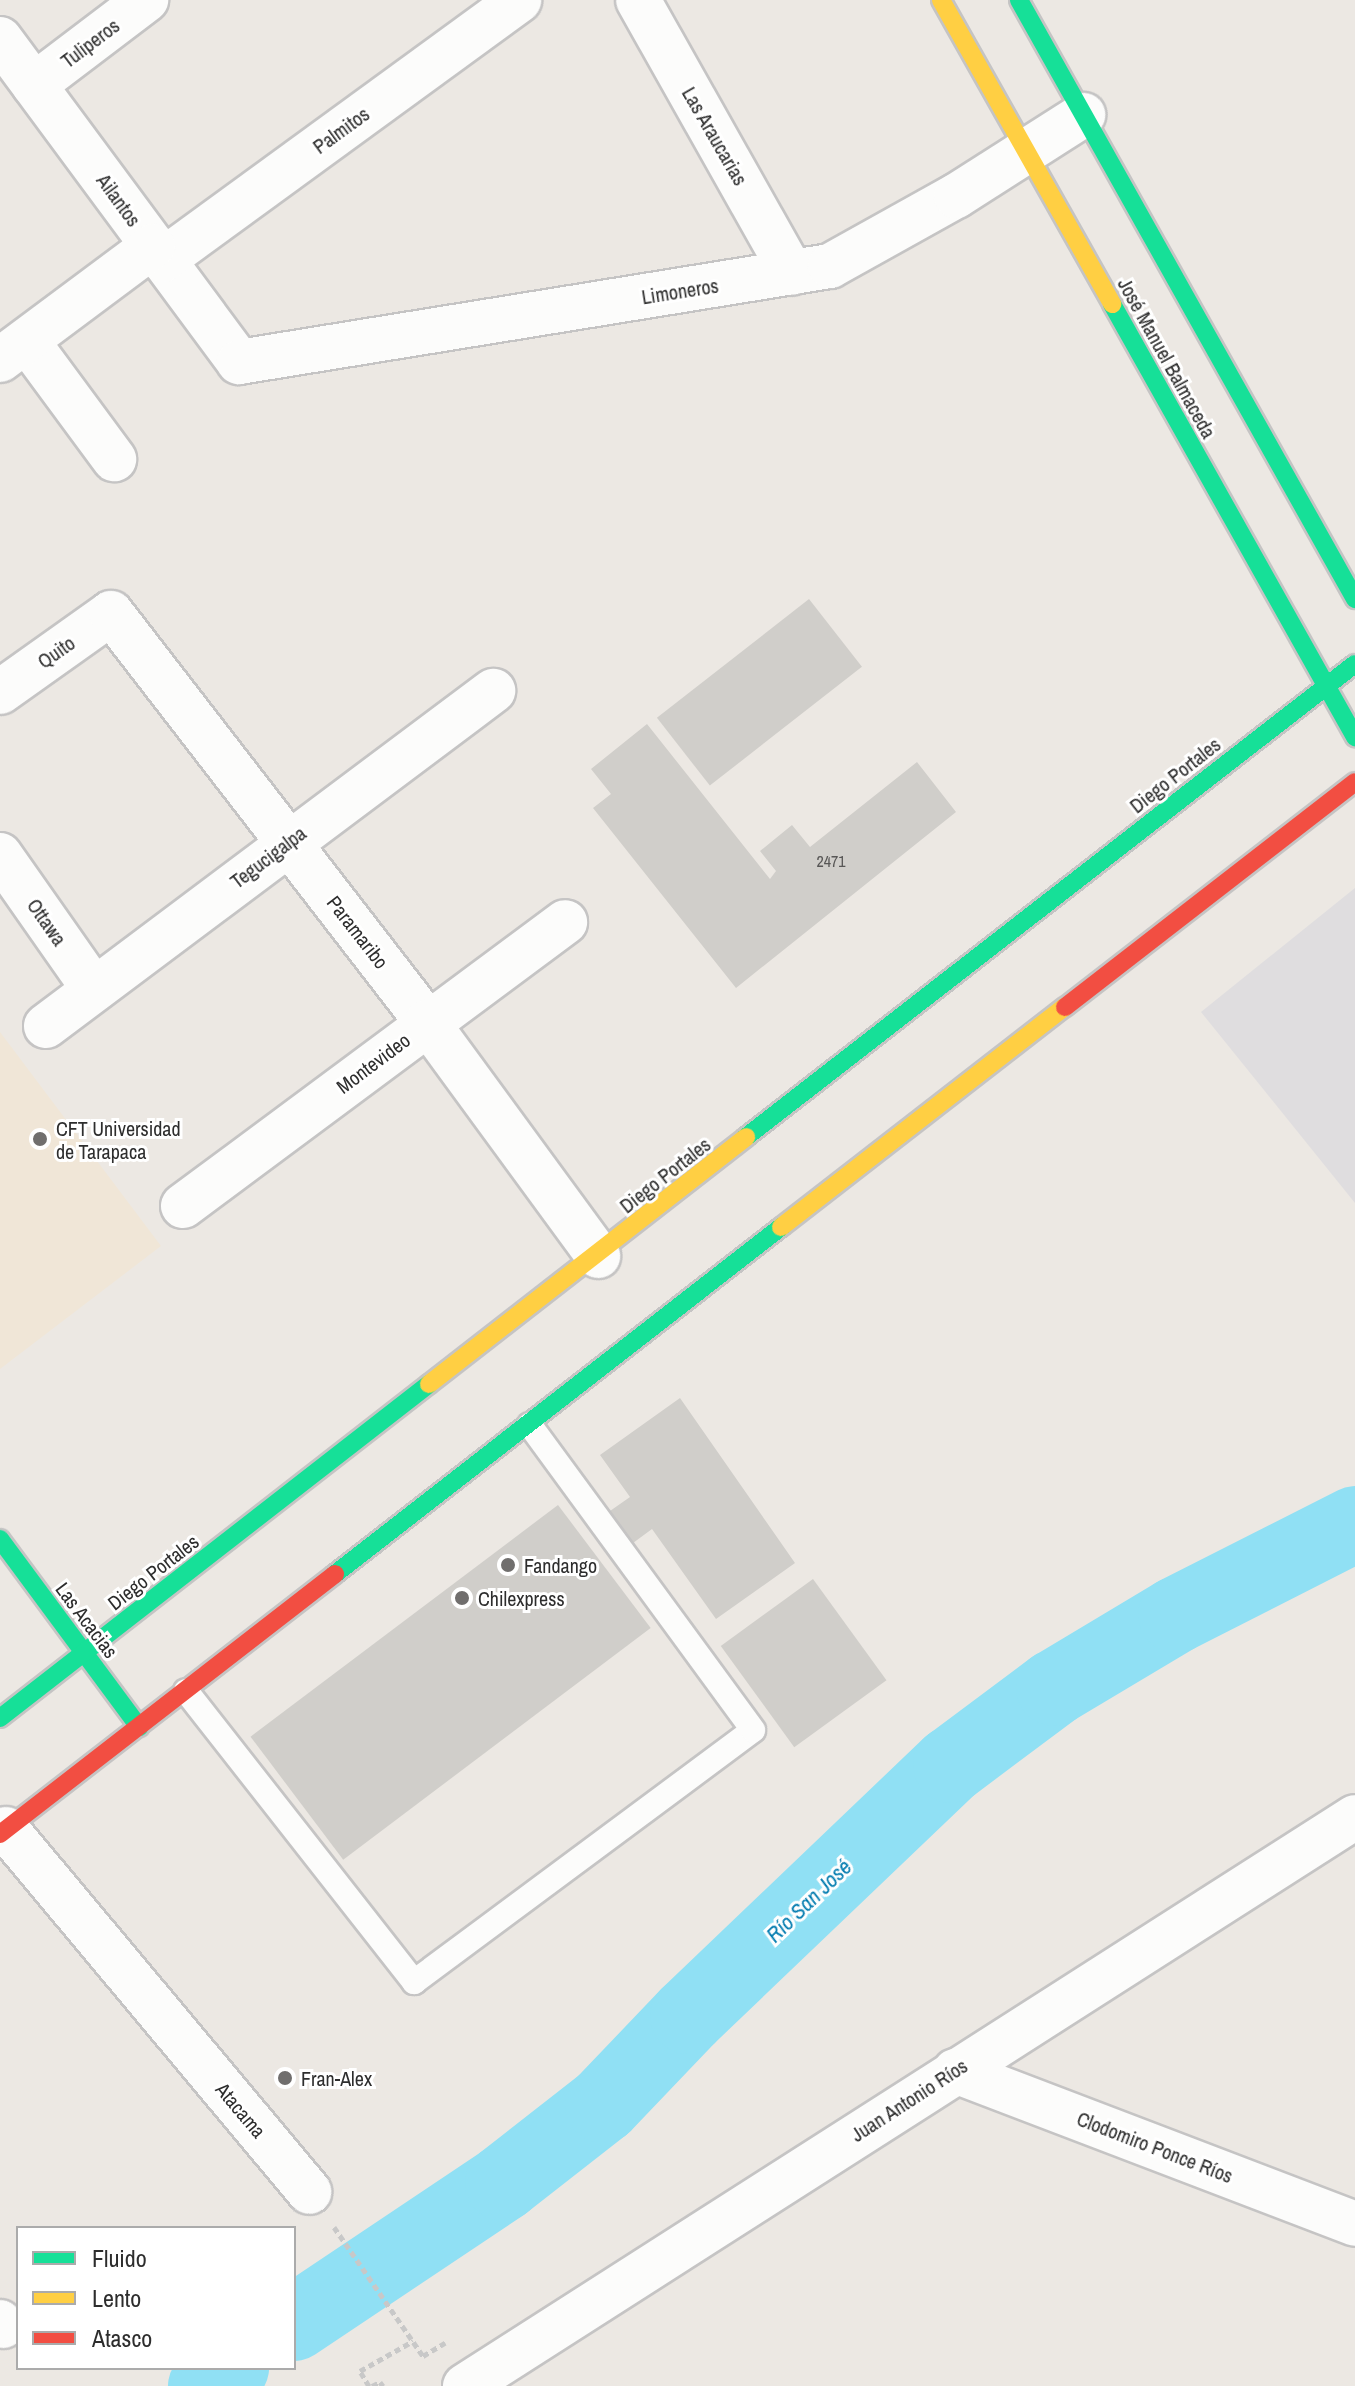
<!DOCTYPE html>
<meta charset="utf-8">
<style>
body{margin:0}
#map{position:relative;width:1355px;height:2386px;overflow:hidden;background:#ece8e3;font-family:"Archivo Narrow",sans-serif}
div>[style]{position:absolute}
.industrial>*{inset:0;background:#dfdddf}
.education>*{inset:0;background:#f0e6d7}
.river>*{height:76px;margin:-38px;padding:0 38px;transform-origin:38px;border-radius:38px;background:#90e0f4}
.building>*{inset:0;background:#d0ceca;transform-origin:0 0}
.path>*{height:5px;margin-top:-2.5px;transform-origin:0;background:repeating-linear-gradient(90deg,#c8c8c8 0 6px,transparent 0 10px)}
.roads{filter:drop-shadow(2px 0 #c5c4c4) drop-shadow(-2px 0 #c5c4c4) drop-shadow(0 2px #c5c4c4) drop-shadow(0 -2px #c5c4c4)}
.lane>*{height:24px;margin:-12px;padding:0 12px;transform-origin:12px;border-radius:12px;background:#fcfcfb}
.street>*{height:44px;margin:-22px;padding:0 22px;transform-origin:22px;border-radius:22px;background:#fcfcfb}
.fast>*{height:18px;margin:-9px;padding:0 9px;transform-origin:9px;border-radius:9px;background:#16e098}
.slow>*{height:18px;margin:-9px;padding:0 9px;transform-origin:9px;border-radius:9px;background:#ffcf43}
.jam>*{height:18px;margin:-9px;padding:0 9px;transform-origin:9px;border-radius:9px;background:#f24e42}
.dots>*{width:22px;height:22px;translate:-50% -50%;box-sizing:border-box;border:4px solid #fff;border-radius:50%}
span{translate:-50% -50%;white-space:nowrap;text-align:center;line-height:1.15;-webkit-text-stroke:6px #fff;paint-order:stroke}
.number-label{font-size:16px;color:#585756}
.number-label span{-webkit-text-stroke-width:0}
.street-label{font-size:20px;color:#2d2d2d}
.poi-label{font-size:20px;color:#2d2d2d}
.left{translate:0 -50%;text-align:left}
.water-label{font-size:22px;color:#007baf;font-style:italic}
.legend{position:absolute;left:16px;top:2226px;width:280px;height:144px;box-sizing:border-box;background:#fff;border:2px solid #ababab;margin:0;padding:10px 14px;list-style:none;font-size:24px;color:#2d2d2d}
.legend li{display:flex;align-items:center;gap:16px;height:40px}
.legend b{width:40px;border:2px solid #ababab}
</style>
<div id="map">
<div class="industrial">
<div style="clip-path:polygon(1355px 888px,1355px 1203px,1201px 1012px)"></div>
</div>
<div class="education">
<div style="clip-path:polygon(0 1032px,161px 1246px,0 1369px)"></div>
</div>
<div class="river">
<div style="left:294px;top:2323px;width:252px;rotate:-33.8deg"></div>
<div style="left:503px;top:2183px;width:127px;rotate:-38deg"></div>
<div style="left:603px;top:2105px;width:123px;rotate:-46.3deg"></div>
<div style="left:688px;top:2016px;width:364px;rotate:-43.7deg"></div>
<div style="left:951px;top:1765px;width:129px;rotate:-36.8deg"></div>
<div style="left:1054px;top:1688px;width:142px;rotate:-30.9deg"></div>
<div style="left:1176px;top:1615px;width:201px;rotate:-26.9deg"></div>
<div style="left:206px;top:2386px;width:31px;rotate:-36deg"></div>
</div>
<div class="building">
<div style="left:809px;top:599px;width:86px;height:193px;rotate:52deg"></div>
<div style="clip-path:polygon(647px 724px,770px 879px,776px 871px,760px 851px,792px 825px,810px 847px,917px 762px,956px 812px,736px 988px,593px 808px,611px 794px,591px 769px)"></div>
<div style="clip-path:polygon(680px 1398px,795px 1563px,716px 1619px,652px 1529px,633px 1543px,610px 1511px,630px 1497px,600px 1455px)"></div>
<div style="left:558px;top:1505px;width:154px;height:385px;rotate:53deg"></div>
<div style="left:813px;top:1579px;width:125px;height:114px;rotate:54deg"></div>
</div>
<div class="path">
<div style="left:334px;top:2227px;width:157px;rotate:55.4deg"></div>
<div style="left:423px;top:2356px;width:26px;rotate:-31deg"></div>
<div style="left:369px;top:2386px;width:17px;rotate:-121deg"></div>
<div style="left:360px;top:2371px;width:61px;rotate:-29.5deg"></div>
<div style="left:372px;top:2386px;width:9px;rotate:-27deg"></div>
<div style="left:380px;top:2382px;width:5px;rotate:53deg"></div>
</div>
<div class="roads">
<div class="lane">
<div style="left:186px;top:1691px;width:370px;rotate:51.9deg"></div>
<div style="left:414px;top:1982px;width:422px;rotate:-36.6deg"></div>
<div style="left:753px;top:1730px;width:378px;rotate:-126.2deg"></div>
</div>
<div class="street">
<div style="left:638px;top:0;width:313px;rotate:60.6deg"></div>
<div style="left:0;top:39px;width:402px;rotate:53.5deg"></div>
<div style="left:239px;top:362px;width:599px;rotate:-9.23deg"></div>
<div style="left:830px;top:266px;width:144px;rotate:-29.1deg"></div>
<div style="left:956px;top:196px;width:151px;rotate:-32.5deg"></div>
<div style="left:34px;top:85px;width:141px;rotate:-37.2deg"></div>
<div style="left:163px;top:260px;width:441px;rotate:-36.1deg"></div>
<div style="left:27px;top:341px;width:147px;rotate:53.6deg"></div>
<div style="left:0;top:360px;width:191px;rotate:-36.7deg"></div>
<div style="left:0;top:692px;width:136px;rotate:-35.4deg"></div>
<div style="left:111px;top:613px;width:517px;rotate:52.31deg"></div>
<div style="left:427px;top:1022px;width:290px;rotate:53.8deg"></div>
<div style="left:0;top:855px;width:164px;rotate:55deg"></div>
<div style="left:46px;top:1026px;width:559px;rotate:-36.85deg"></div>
<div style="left:183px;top:1206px;width:476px;rotate:-36.6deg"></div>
<div style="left:6px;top:1829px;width:473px;rotate:50.1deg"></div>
<div style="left:955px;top:2071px;width:428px;rotate:20.9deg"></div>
<div style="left:0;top:2322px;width:5px;rotate:53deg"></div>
<div style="left:465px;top:2386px;width:1056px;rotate:-32.59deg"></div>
</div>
<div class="fast">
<div style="left:1019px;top:0;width:687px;rotate:60.71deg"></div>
<div style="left:1112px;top:304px;width:497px;rotate:60.7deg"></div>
<div style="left:746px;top:1137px;width:771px;rotate:-37.84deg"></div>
<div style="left:0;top:1539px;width:234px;rotate:53.5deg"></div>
<div style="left:335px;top:1574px;width:565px;rotate:-37.88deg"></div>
<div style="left:0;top:1718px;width:544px;rotate:-37.9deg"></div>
</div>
<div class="slow">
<div style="left:941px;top:0;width:349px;rotate:60.6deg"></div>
<div style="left:781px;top:1227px;width:359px;rotate:-37.8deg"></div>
<div style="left:429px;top:1384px;width:402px;rotate:-37.9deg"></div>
</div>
<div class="jam">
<div style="left:1065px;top:1007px;width:367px;rotate:-37.8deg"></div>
<div style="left:0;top:1834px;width:424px;rotate:-37.8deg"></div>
</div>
</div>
<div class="dots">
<div style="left:40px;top:1139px;background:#706e6d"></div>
<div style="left:508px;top:1565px;background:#706e6d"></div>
<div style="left:462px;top:1598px;background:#706e6d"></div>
<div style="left:285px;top:2078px;background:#706e6d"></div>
</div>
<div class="number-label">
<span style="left:831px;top:861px">2471</span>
</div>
<div class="street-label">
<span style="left:90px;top:43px;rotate:-37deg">Tuliperos</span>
<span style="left:341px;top:130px;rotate:-36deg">Palmitos</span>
<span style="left:715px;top:136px;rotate:60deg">Las Araucarias</span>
<span style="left:119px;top:200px;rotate:54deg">Ailantos</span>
<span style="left:680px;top:291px;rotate:-9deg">Limoneros</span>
<span style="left:1167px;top:358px;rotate:61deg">José Manuel Balmaceda</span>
<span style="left:56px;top:652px;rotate:-35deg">Quito</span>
<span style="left:1175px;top:775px;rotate:-38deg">Diego Portales</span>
<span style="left:268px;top:857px;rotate:-37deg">Tegucigalpa</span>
<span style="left:47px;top:922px;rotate:55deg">Ottawa</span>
<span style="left:358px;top:932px;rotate:52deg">Paramaribo</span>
<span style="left:373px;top:1063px;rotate:-37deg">Montevideo</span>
<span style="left:665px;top:1175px;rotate:-38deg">Diego Portales</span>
<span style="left:153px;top:1572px;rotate:-38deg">Diego Portales</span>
<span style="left:87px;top:1620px;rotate:53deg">Las Acacias</span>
<span style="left:909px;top:2100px;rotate:-33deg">Juan Antonio Ríos</span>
<span style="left:241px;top:2110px;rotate:50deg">Atacama</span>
<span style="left:1155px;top:2147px;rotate:21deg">Clodomiro Ponce Ríos</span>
</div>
<div class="poi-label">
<span class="left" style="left:56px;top:1140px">CFT Universidad<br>de Tarapaca</span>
<span class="left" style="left:524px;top:1565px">Fandango</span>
<span class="left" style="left:478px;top:1598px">Chilexpress</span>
<span class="left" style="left:301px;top:2078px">Fran-Alex</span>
</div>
<div class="water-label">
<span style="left:809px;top:1901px;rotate:-44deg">Río San José</span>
</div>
<ul class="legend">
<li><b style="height:10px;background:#16e098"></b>Fluido</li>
<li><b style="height:10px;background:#ffcf43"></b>Lento</li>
<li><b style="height:10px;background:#f24e42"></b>Atasco</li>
</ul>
</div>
